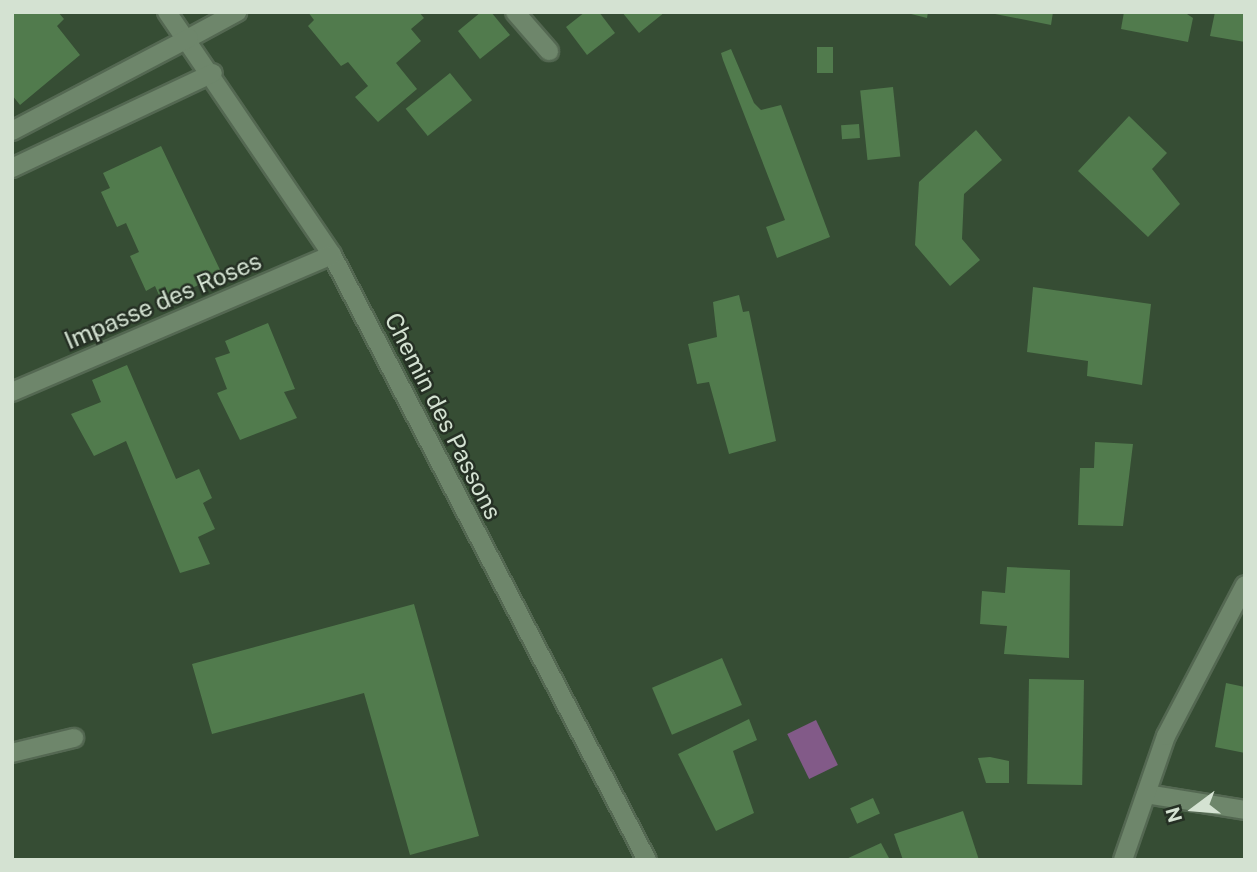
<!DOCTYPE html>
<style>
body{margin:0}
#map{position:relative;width:1257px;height:872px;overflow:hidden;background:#364d34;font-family:"Public Sans",sans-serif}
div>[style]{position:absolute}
.water>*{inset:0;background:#825a88;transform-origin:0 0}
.building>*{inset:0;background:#517b4d;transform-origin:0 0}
.roads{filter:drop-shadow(2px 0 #546852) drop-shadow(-2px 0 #546852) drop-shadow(0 2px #546852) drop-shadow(0 -2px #546852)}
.service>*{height:18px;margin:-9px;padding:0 9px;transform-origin:9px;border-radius:9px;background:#6e866b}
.minor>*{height:18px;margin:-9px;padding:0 9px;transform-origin:9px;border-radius:9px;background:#6e866b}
span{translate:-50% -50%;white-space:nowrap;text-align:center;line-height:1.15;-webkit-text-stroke:5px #253024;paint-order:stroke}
.street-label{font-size:24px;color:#d4e2d2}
.frame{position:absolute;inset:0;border:14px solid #d4e2d2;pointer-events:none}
.north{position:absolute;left:1159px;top:774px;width:70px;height:70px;-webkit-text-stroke:5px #253024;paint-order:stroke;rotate:254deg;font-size:19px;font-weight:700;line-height:28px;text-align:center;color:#d4e2d2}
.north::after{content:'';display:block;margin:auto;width:24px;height:32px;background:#d4e2d2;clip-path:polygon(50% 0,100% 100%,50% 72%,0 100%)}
</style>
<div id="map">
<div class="water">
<div style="left:816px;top:720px;width:50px;height:32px;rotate:64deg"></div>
</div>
<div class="building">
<div style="clip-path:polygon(12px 12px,58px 12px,64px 19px,57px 26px,80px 55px,20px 105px,12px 95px)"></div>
<div style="clip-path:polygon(308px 12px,419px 12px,424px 18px,411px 29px,421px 41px,396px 63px,417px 89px,378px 122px,355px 97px,368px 86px,348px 62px,341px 66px,308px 26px,314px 20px)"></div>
<div style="clip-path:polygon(481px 12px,491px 12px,510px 35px,480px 59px,458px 31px)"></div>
<div style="clip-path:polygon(585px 12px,599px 12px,615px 33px,587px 55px,566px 27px)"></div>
<div style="clip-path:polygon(622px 12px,665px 12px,639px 33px)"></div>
<div style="clip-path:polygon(903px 12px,928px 12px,927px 18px)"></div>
<div style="clip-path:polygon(985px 12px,1053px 12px,1051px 25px)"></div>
<div style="clip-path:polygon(1124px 12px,1184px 12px,1193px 18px,1188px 42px,1121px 29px)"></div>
<div style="clip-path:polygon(1215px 12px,1245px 12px,1245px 42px,1210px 36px)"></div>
<div style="left:833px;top:47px;width:26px;height:16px;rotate:90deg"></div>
<div style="clip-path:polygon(731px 49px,754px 103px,761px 110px,781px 105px,830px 237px,777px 258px,766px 227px,785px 220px,723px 60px,721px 53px)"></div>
<div style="left:450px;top:73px;width:35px;height:57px;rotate:51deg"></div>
<div style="left:893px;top:87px;width:70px;height:33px;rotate:84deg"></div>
<div style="clip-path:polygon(1129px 116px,1167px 153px,1152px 169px,1180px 204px,1148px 237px,1078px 171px)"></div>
<div style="left:859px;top:124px;width:14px;height:18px;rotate:86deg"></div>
<div style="clip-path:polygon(976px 130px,1002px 160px,964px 194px,962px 239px,980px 260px,950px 286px,915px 245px,919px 182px)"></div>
<div style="clip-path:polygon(161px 146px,222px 274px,162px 302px,155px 286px,146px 291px,130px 256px,139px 252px,126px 223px,117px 227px,101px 192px,110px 188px,103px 173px)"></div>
<div style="clip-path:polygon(1033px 287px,1151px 304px,1142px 385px,1087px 376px,1088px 361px,1027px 352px)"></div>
<div style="clip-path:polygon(739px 295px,743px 312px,749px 311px,776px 441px,729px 454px,709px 382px,697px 384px,688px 344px,717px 337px,713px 302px)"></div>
<div style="clip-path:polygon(268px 323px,295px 389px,284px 392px,297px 418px,240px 440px,217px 393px,227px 389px,215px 358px,230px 353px,225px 341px)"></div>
<div style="clip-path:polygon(127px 365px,176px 479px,199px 469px,212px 498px,203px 503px,215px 529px,198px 537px,210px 564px,180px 573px,126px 441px,94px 456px,71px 414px,101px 402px,92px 380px)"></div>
<div style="clip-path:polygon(1095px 442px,1133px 444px,1123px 526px,1078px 525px,1080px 468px,1094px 468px)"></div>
<div style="clip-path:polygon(1007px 567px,1070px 570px,1069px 658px,1004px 654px,1007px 626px,980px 624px,982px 591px,1005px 593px)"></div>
<div style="clip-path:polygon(414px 604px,479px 836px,410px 855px,364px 693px,212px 734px,192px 664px)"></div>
<div style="left:722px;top:658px;width:51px;height:76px;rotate:67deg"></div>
<div style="left:1029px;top:679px;width:55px;height:105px;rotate:1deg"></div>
<div style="clip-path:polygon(1226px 683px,1245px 687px,1245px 753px,1215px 747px)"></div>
<div style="clip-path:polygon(749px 719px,757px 740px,733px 751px,754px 813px,716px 831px,678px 754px)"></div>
<div style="clip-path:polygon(990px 757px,1009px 761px,1009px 783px,986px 783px,978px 758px)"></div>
<div style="left:873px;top:798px;width:17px;height:25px;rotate:66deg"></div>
<div style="clip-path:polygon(963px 811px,979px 860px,903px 860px,894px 834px)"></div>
<div style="clip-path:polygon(881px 843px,890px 860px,844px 860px)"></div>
</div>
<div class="roads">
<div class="service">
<div style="left:515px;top:12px;width:52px;rotate:48.9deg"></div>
<div style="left:189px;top:38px;width:55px;rotate:-28.4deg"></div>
<div style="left:12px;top:753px;width:64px;rotate:-13.6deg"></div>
</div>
<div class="minor">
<div style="left:167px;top:12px;width:294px;rotate:55.8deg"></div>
<div style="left:332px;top:255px;width:682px;rotate:62.5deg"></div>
<div style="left:12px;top:131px;width:200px;rotate:-27.7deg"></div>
<div style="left:12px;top:168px;width:222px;rotate:-25.3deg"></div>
<div style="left:12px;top:392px;width:348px;rotate:-23.2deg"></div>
<div style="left:1146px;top:794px;width:100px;rotate:9.2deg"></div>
<div style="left:1123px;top:860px;width:131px;rotate:-70.9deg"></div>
<div style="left:1166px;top:736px;width:170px;rotate:-62.4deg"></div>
</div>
</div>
<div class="street-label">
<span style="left:163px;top:301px;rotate:-23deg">Impasse des Roses</span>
<span style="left:443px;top:416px;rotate:63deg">Chemin des Passons</span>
</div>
<div class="frame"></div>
<div class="north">N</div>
</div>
